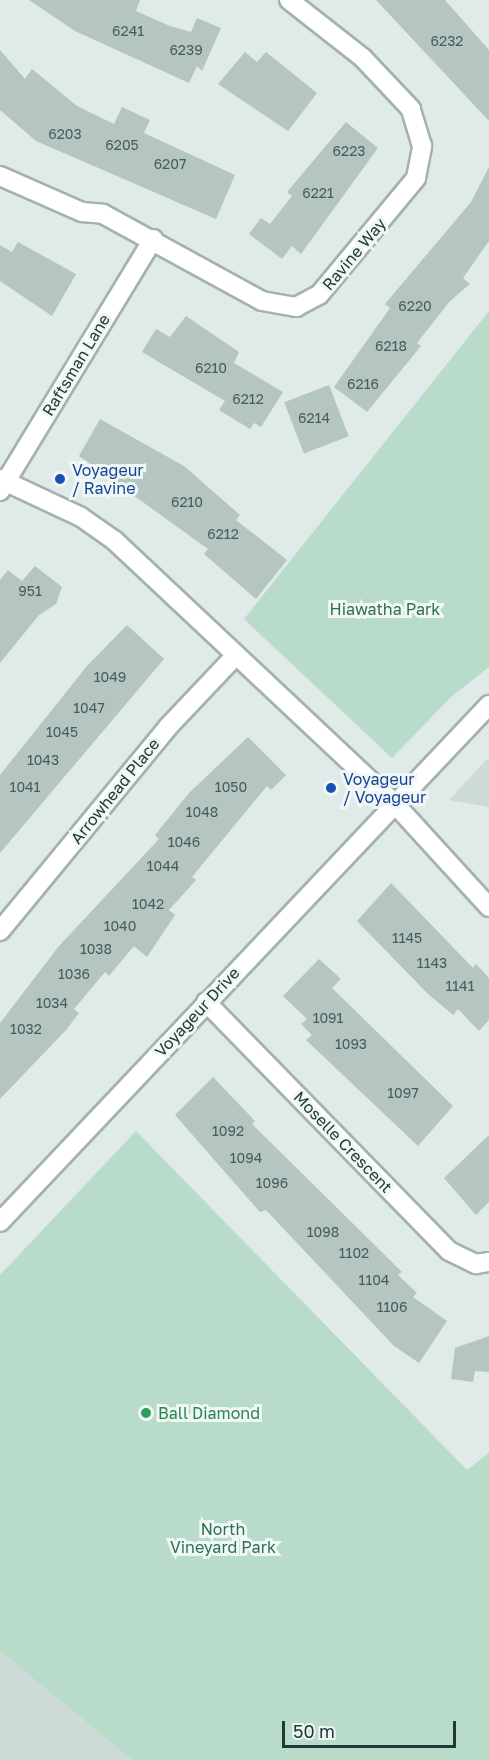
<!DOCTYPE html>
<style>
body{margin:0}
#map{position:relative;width:489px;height:1760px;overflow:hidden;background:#e0eae8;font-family:"Golos Text",sans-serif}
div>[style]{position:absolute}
.built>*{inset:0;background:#cedad7}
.green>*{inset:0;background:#b9dbc9}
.building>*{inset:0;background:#b5c5c1;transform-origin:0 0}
.roads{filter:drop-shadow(2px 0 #a3b2b0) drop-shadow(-2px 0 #a3b2b0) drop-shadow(0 2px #a3b2b0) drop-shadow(0 -2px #a3b2b0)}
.minor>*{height:18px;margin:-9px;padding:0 9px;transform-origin:9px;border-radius:9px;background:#fff}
.tertiary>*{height:18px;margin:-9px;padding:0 9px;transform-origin:9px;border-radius:9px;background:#fff}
.dots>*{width:16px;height:16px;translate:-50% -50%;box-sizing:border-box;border:3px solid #f0f7f5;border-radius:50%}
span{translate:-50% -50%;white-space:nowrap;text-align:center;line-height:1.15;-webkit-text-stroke:6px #f0f7f5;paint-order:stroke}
.number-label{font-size:14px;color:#465d5a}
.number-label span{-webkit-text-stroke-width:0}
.street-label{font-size:16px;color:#213a38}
.transit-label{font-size:16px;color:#164399}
.left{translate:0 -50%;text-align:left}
.park-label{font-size:16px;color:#2d6f55}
.leisure-label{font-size:16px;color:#27864d}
.scale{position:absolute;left:282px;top:1721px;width:174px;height:27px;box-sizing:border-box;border:3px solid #213a38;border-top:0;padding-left:8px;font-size:18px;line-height:21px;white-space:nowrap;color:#213a38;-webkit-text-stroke:4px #f0f7f5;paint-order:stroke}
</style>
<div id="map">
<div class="built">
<div style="clip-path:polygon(489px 758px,489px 807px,449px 800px,485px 761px)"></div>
<div style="clip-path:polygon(0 1651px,132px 1760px,0 1760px)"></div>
</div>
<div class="green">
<div style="clip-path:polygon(489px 311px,489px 667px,451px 697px,392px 758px,244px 619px)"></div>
<div style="clip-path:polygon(136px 1131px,467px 1470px,489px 1453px,489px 1760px,132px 1760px,0 1651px,0 1275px)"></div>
</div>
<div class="building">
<div style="clip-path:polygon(29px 0,140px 0,136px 11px,170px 26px,191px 32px,197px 18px,221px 28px,202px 71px,197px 66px,189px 83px,75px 31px)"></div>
<div style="clip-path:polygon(376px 0,445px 0,489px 50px,489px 121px)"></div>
<div style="clip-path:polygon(0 50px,25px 79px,32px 69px,77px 106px,114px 124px,122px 107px,150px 120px,144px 133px,235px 175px,216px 219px,36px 141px,0 110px)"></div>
<div style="clip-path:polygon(245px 52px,257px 62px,266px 52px,317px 93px,288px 131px,218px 84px)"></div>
<div style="clip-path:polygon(346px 122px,378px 148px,301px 254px,292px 246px,282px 259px,249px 234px,261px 218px,270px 224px,292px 196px,287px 192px)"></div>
<div style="clip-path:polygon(489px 167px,489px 241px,463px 278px,470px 284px,450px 301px,417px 343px,421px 346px,367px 412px,334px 387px,390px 308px,385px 304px,471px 202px)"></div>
<div style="clip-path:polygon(18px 242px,76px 274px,52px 316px,0 281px,0 245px,12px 252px)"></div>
<div style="clip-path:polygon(186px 316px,239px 352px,234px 363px,283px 392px,261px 427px,254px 423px,250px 429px,219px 410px,225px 401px,142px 352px,156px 329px,170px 337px)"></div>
<div style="left:329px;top:385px;width:55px;height:48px;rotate:69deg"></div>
<div style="clip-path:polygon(100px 419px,184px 466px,240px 515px,236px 520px,287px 560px,256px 599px,204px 554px,208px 549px,79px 456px)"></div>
<div style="clip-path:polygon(35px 566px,62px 587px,56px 604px,39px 615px,0 663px,0 580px,8px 570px,22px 581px)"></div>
<div style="clip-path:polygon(127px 625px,164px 659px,0 853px,0 775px,87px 666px)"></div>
<div style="clip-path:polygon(248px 737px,286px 775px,271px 790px,267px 786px,192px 877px,196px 880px,169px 910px,175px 915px,147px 957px,134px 946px,109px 976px,105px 972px,74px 1009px,79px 1013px,66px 1030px,0 1099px,0 1023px,59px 946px,159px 839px,155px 835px,189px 793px)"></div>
<div style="clip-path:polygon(391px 883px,473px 968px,476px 964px,489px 978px,489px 1020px,479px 1031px,458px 1009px,453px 1015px,427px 993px,357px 921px)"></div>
<div style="clip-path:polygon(319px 959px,341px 979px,332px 988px,453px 1106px,418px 1146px,306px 1040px,312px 1035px,301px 1024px,307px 1019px,283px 996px)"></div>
<div style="clip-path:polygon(213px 1077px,255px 1121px,252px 1124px,402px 1272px,398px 1275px,417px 1293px,413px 1297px,447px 1321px,419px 1363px,394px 1346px,266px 1210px,260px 1212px,175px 1115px)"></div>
<div style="clip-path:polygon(489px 1135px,489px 1202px,476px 1215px,444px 1178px)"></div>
<div style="clip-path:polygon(489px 1336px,489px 1372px,475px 1371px,473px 1382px,451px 1379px,455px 1348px)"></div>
</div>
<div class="roads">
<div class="minor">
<div style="left:0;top:176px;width:90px;rotate:23.7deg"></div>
<div style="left:82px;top:212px;width:21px;rotate:5deg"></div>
<div style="left:103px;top:214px;width:181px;rotate:28.7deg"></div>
<div style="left:262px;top:301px;width:35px;rotate:10deg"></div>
<div style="left:296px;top:307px;width:26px;rotate:-28deg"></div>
<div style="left:319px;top:295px;width:152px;rotate:-50.3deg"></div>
<div style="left:416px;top:178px;width:33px;rotate:-79deg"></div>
<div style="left:422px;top:146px;width:39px;rotate:-107deg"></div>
<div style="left:411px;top:109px;width:70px;rotate:-133.3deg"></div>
<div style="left:363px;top:58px;width:94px;rotate:-141.9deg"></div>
<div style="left:0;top:479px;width:89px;rotate:25.1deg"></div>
<div style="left:81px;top:517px;width:42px;rotate:35.2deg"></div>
<div style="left:115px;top:541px;width:383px;rotate:43.2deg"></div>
<div style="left:394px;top:803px;width:141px;rotate:47.6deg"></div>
<div style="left:0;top:491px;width:295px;rotate:-58.7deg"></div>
<div style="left:0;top:931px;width:264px;rotate:-50.5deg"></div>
<div style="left:168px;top:727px;width:99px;rotate:-46.6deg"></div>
<div style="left:206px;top:1002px;width:348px;rotate:45.7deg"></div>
<div style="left:449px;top:1251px;width:30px;rotate:26deg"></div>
<div style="left:476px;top:1264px;width:13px;rotate:-9deg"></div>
</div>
<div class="tertiary">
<div style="left:0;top:1222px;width:712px;rotate:-46.59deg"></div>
</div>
</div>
<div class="dots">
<div style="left:60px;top:479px;background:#1a4fb4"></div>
<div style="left:331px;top:788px;background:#1a4fb4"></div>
<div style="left:146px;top:1413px;background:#2e9e5b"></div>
</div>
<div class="number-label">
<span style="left:128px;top:31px">6241</span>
<span style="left:447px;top:41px">6232</span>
<span style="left:186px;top:50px">6239</span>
<span style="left:65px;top:134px">6203</span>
<span style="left:122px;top:145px">6205</span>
<span style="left:349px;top:151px">6223</span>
<span style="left:170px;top:164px">6207</span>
<span style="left:318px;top:193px">6221</span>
<span style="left:415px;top:306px">6220</span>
<span style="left:391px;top:346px">6218</span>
<span style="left:211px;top:368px">6210</span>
<span style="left:363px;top:384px">6216</span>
<span style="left:248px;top:399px">6212</span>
<span style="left:314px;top:418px">6214</span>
<span style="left:187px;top:502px">6210</span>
<span style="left:223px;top:534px">6212</span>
<span style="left:30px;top:591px">951</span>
<span style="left:110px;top:677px">1049</span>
<span style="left:89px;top:708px">1047</span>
<span style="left:62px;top:732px">1045</span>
<span style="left:43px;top:760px">1043</span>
<span style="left:25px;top:787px">1041</span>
<span style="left:231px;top:787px">1050</span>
<span style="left:202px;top:812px">1048</span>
<span style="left:184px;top:842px">1046</span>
<span style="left:163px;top:866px">1044</span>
<span style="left:148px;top:904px">1042</span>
<span style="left:120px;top:926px">1040</span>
<span style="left:407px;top:938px">1145</span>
<span style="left:96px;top:949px">1038</span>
<span style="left:432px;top:963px">1143</span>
<span style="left:74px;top:974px">1036</span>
<span style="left:460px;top:986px">1141</span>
<span style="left:52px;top:1003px">1034</span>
<span style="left:328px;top:1018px">1091</span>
<span style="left:26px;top:1029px">1032</span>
<span style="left:351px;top:1044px">1093</span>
<span style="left:403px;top:1093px">1097</span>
<span style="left:228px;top:1131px">1092</span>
<span style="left:246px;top:1158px">1094</span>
<span style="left:272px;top:1183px">1096</span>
<span style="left:323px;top:1232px">1098</span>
<span style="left:354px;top:1253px">1102</span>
<span style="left:374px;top:1280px">1104</span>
<span style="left:392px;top:1307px">1106</span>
</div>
<div class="street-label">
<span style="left:354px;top:254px;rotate:-50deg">Ravine Way</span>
<span style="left:76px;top:365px;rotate:-59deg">Raftsman Lane</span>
<span style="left:115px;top:791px;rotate:-51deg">Arrowhead Place</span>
<span style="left:197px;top:1012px;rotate:-47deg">Voyageur Drive</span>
<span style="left:343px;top:1142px;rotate:46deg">Moselle Crescent</span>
</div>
<div class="transit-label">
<span class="left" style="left:72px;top:479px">Voyageur<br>/ Ravine</span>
<span class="left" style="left:343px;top:788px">Voyageur<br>/ Voyageur</span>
</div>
<div class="park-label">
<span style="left:385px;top:609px">Hiawatha Park</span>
<span style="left:223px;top:1538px">North<br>Vineyard Park</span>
</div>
<div class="leisure-label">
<span class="left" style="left:158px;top:1413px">Ball Diamond</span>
</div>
<div class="scale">50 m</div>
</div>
